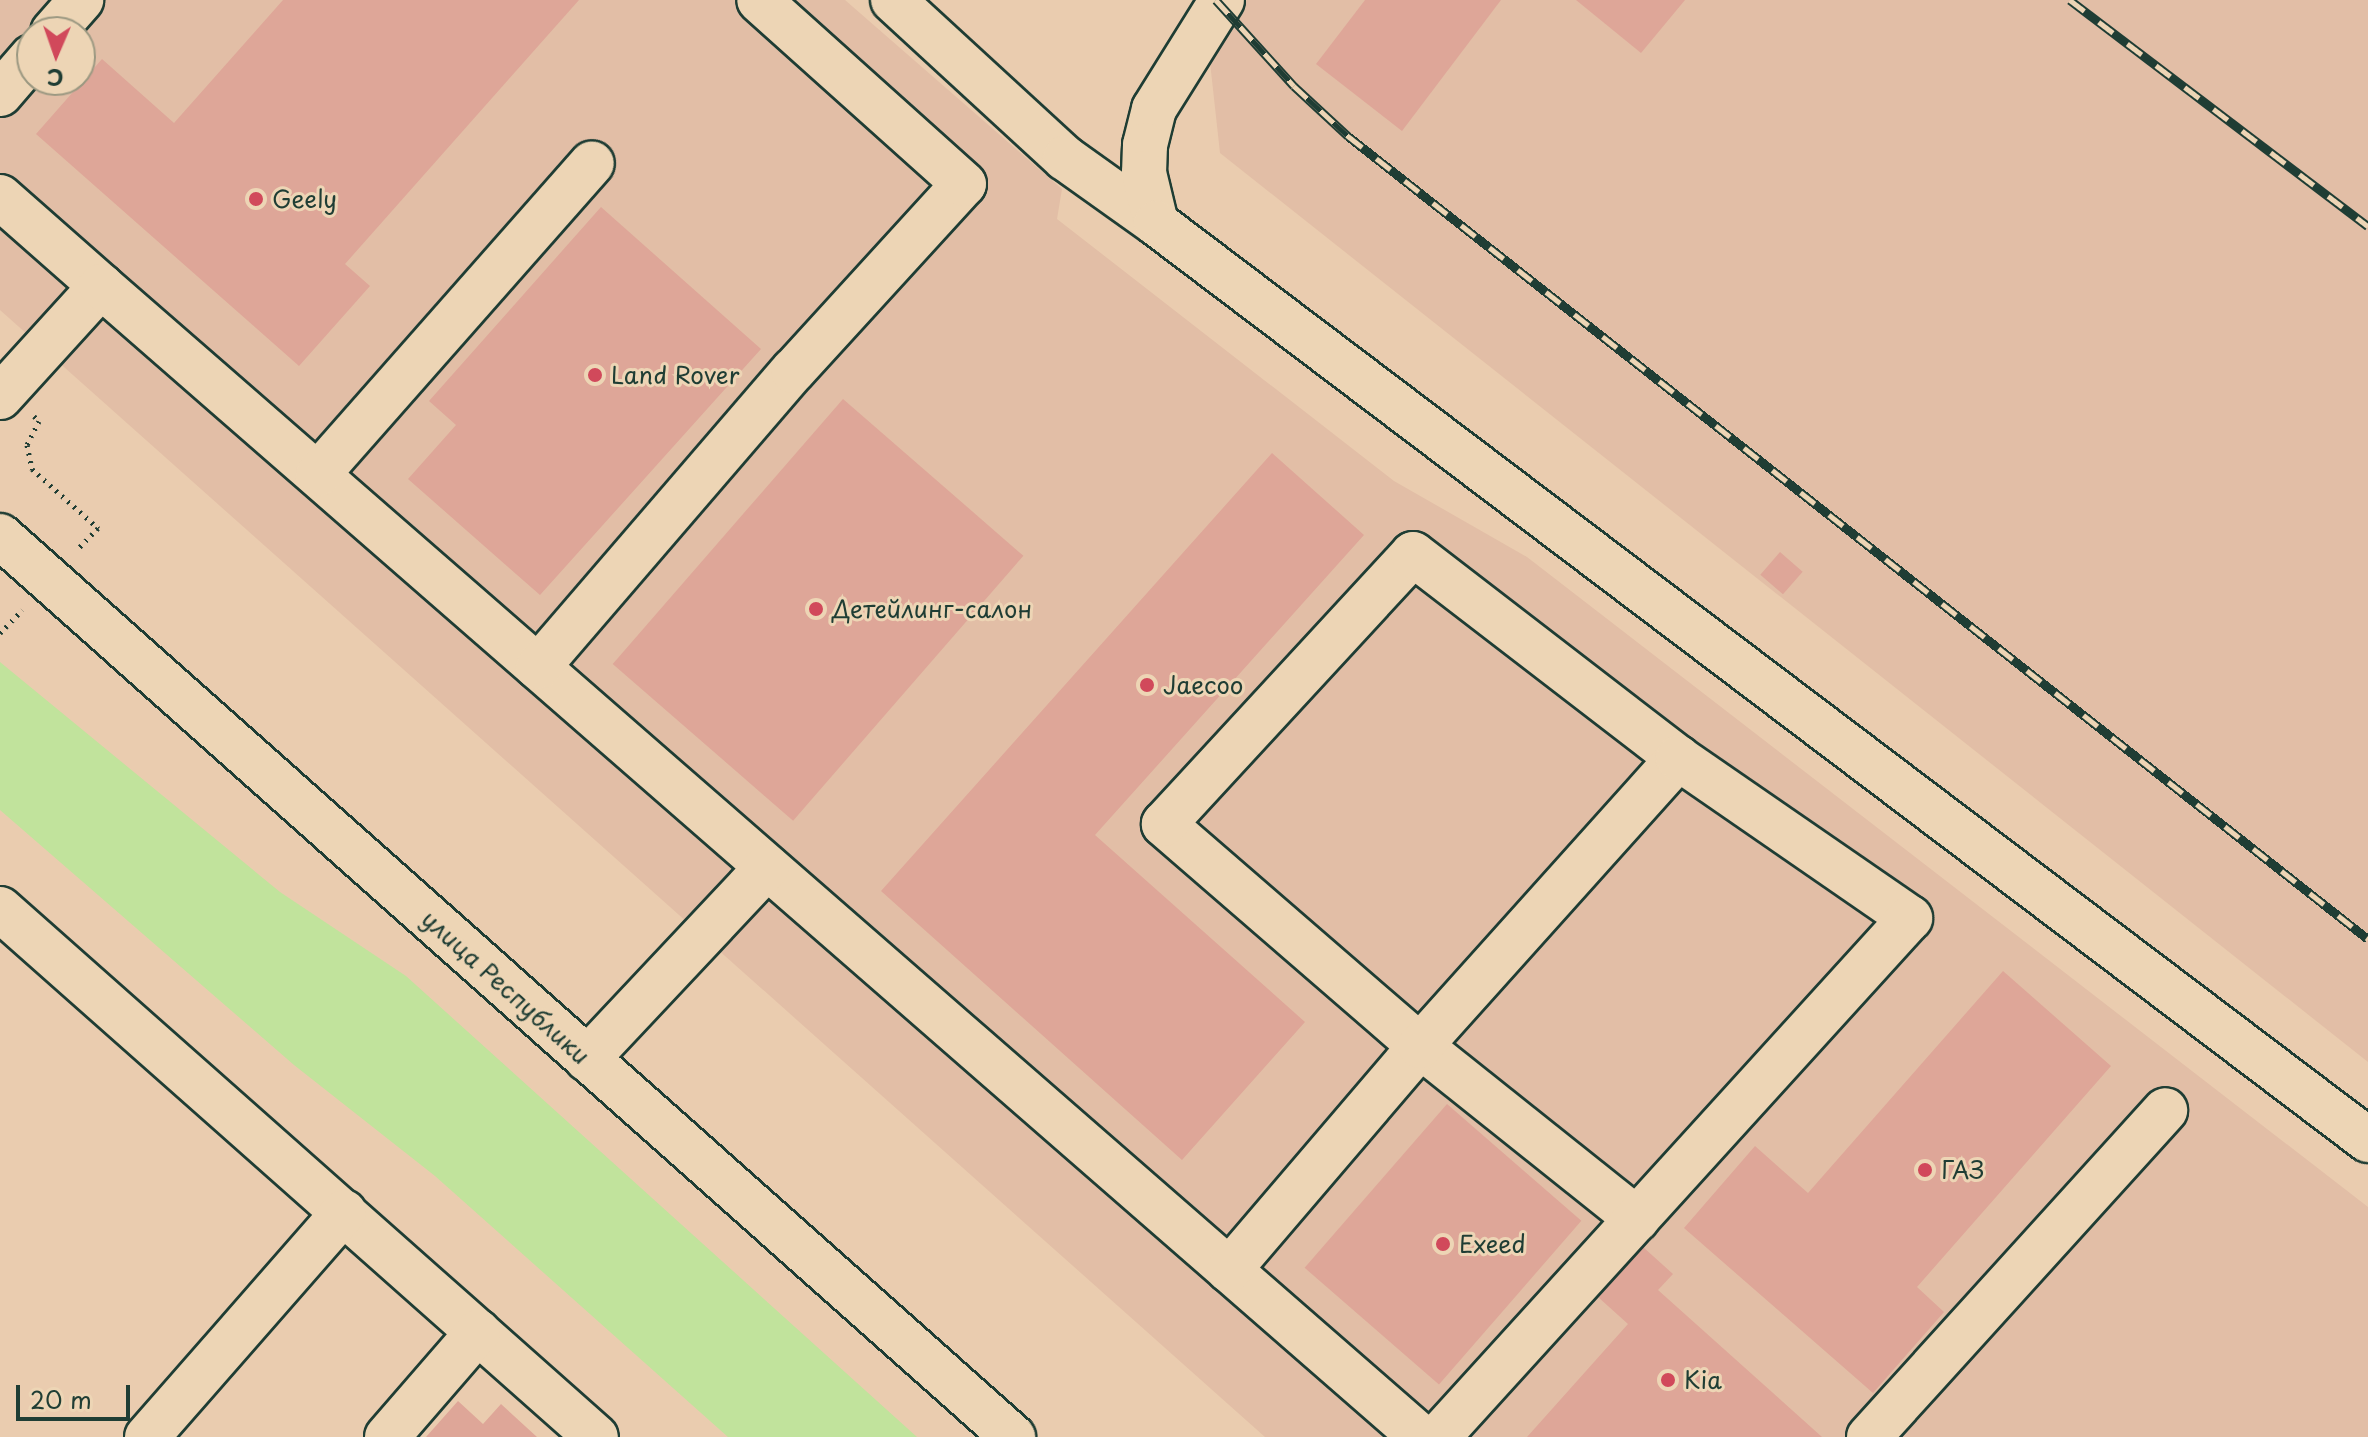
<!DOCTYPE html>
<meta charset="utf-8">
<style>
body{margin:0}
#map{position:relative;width:2368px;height:1437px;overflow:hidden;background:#eaccaf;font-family:"Playpen Sans",sans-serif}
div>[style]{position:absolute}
.built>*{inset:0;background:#e2bea6}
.green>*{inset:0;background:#c1e39c}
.building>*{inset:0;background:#dea698;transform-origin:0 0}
.path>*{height:5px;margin-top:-2.5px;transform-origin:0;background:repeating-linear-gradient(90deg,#1f3d34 0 2px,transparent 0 8px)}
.roads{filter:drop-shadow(2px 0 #1f3d34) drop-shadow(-2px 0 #1f3d34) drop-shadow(0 2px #1f3d34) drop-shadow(0 -2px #1f3d34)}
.minor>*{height:44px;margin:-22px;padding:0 22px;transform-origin:22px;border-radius:22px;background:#edd5b5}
.major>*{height:44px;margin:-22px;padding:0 22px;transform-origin:22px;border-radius:22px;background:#edd5b5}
.rail>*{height:9px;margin-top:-4.5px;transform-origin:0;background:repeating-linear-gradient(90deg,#edd5b5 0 18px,#1f3d34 0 36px);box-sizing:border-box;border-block:2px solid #1f3d34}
.dots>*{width:22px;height:22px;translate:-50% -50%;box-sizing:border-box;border:4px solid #edd5b5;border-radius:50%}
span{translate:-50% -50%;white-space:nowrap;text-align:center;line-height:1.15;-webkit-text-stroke:6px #edd5b5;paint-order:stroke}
.poi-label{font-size:24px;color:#1f3d34}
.left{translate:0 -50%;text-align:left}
.street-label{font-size:24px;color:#1f3d34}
.north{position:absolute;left:16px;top:16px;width:80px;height:80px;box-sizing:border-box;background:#edd5b5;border:2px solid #9b9881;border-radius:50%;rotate:182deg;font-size:22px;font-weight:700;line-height:32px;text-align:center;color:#1f3d34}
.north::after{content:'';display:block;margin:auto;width:28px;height:36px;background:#d1495b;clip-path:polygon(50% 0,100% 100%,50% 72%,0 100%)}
.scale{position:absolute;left:16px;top:1385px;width:114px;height:36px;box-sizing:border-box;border:4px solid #1f3d34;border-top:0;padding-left:10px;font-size:24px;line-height:28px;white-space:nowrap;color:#1f3d34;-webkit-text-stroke:6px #edd5b5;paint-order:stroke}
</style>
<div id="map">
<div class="built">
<div style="clip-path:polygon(evenodd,0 0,845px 0,1062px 189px,1057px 219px,1394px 481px,1527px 557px,2368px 1207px,2368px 1437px,1265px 1437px,0 310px,0 0,32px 32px,80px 32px,80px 80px,32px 80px,32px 32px)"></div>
<div style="clip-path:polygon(1247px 0,2368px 0,2368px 1062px,1220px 153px,1209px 53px)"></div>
</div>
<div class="green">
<div style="clip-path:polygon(0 662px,280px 892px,406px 976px,917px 1437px,728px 1437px,435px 1176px,294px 1065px,0 810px)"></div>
</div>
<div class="building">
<div style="clip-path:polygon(283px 0,579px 0,345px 264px,370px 286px,299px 366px,36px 134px,102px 59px,174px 123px)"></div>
<div style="clip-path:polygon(1365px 0,1501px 0,1402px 131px,1316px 64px)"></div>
<div style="clip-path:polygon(1576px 0,1685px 0,1641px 53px)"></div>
<div style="clip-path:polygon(601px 207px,761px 349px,540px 595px,408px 479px,456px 425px,429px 401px)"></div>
<div style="left:843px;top:399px;width:239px;height:351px;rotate:41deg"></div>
<div style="clip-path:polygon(1272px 453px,1364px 535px,1095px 835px,1305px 1022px,1182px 1160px,881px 891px)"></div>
<div style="left:1780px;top:552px;width:30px;height:30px;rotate:41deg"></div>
<div style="clip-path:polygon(2003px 971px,2111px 1066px,1917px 1287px,1944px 1312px,1873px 1393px,1684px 1228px,1755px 1146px,1808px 1193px)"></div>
<div style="left:1447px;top:1104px;width:178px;height:217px;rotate:41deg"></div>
<div style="clip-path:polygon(1633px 1238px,1673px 1274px,1658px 1290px,1822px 1437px,1527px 1437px,1628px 1324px,1588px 1288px)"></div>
<div style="clip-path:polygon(458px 1401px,483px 1424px,501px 1404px,537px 1437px,426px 1437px)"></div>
</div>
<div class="path">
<div style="left:34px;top:416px;width:7px;rotate:45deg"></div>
<div style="left:39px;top:421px;width:27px;rotate:117deg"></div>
<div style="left:27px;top:445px;width:25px;rotate:78deg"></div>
<div style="left:32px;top:469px;width:89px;rotate:41.8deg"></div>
<div style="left:98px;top:528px;width:30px;rotate:134deg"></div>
<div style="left:0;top:633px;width:32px;rotate:-46deg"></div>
</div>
<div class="roads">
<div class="minor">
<div style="left:893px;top:0;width:234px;rotate:42.6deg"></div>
<div style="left:1065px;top:158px;width:112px;rotate:35.5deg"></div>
<div style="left:1222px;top:0;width:128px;rotate:122deg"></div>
<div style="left:1154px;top:109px;width:37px;rotate:104deg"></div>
<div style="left:1145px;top:145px;width:28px;rotate:92deg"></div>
<div style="left:1144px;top:173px;width:51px;rotate:76.5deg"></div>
<div style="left:1156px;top:223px;width:1520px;rotate:37.11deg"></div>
<div style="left:53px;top:32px;width:43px;rotate:-48.8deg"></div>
<div style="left:0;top:94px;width:49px;rotate:-49.1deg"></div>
<div style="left:0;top:197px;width:135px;rotate:41.4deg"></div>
<div style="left:0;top:397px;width:150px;rotate:-47.7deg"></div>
<div style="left:101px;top:286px;width:1751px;rotate:41.09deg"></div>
<div style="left:318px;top:474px;width:414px;rotate:-48.6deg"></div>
<div style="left:538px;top:667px;width:391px;rotate:-49.3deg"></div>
<div style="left:793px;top:371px;width:253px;rotate:-47.6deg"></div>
<div style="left:964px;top:184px;width:275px;rotate:-138.1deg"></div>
<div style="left:0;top:909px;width:796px;rotate:41.54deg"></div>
<div style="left:587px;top:1059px;width:263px;rotate:-46.8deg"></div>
<div style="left:1637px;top:1219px;width:278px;rotate:-141.4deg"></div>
<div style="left:1420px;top:1046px;width:339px;rotate:-139.1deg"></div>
<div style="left:1164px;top:824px;width:367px;rotate:-47.3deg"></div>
<div style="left:1413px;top:554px;width:334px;rotate:37.6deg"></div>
<div style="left:1229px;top:1270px;width:294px;rotate:-49.5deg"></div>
<div style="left:1420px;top:1046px;width:387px;rotate:-48.1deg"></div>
<div style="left:1678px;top:758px;width:282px;rotate:34.6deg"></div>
<div style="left:1910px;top:918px;width:702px;rotate:132.28deg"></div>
<div style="left:147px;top:1437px;width:299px;rotate:-48.8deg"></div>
<div style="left:387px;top:1437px;width:139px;rotate:-49.1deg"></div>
<div style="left:1869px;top:1437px;width:441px;rotate:-47.8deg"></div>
</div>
<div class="major">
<div style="left:0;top:536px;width:1356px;rotate:41.65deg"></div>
</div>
</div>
<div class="rail">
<div style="left:1216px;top:0;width:116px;rotate:47.8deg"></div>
<div style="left:1294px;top:86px;width:74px;rotate:42.8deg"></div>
<div style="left:1348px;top:136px;width:1298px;rotate:38.21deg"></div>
<div style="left:2070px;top:0;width:374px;rotate:37.2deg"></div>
</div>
<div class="dots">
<div style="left:256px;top:199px;background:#d1495b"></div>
<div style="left:595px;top:375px;background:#d1495b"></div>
<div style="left:816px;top:609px;background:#d1495b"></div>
<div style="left:1147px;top:685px;background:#d1495b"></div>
<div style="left:1925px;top:1170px;background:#d1495b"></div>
<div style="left:1443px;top:1244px;background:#d1495b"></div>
<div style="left:1668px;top:1380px;background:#d1495b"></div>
</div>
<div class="poi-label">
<span class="left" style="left:272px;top:199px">Geely</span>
<span class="left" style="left:611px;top:375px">Land Rover</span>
<span class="left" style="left:832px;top:609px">Детейлинг-салон</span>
<span class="left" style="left:1163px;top:685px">Jaecoo</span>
<span class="left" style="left:1941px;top:1170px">ГАЗ</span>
<span class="left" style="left:1459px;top:1244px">Exeed</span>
<span class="left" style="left:1684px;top:1380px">Kia</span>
</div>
<div class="street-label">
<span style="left:506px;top:987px;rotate:42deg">улица Республики</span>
</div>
<div class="north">С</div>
<div class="scale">20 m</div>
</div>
